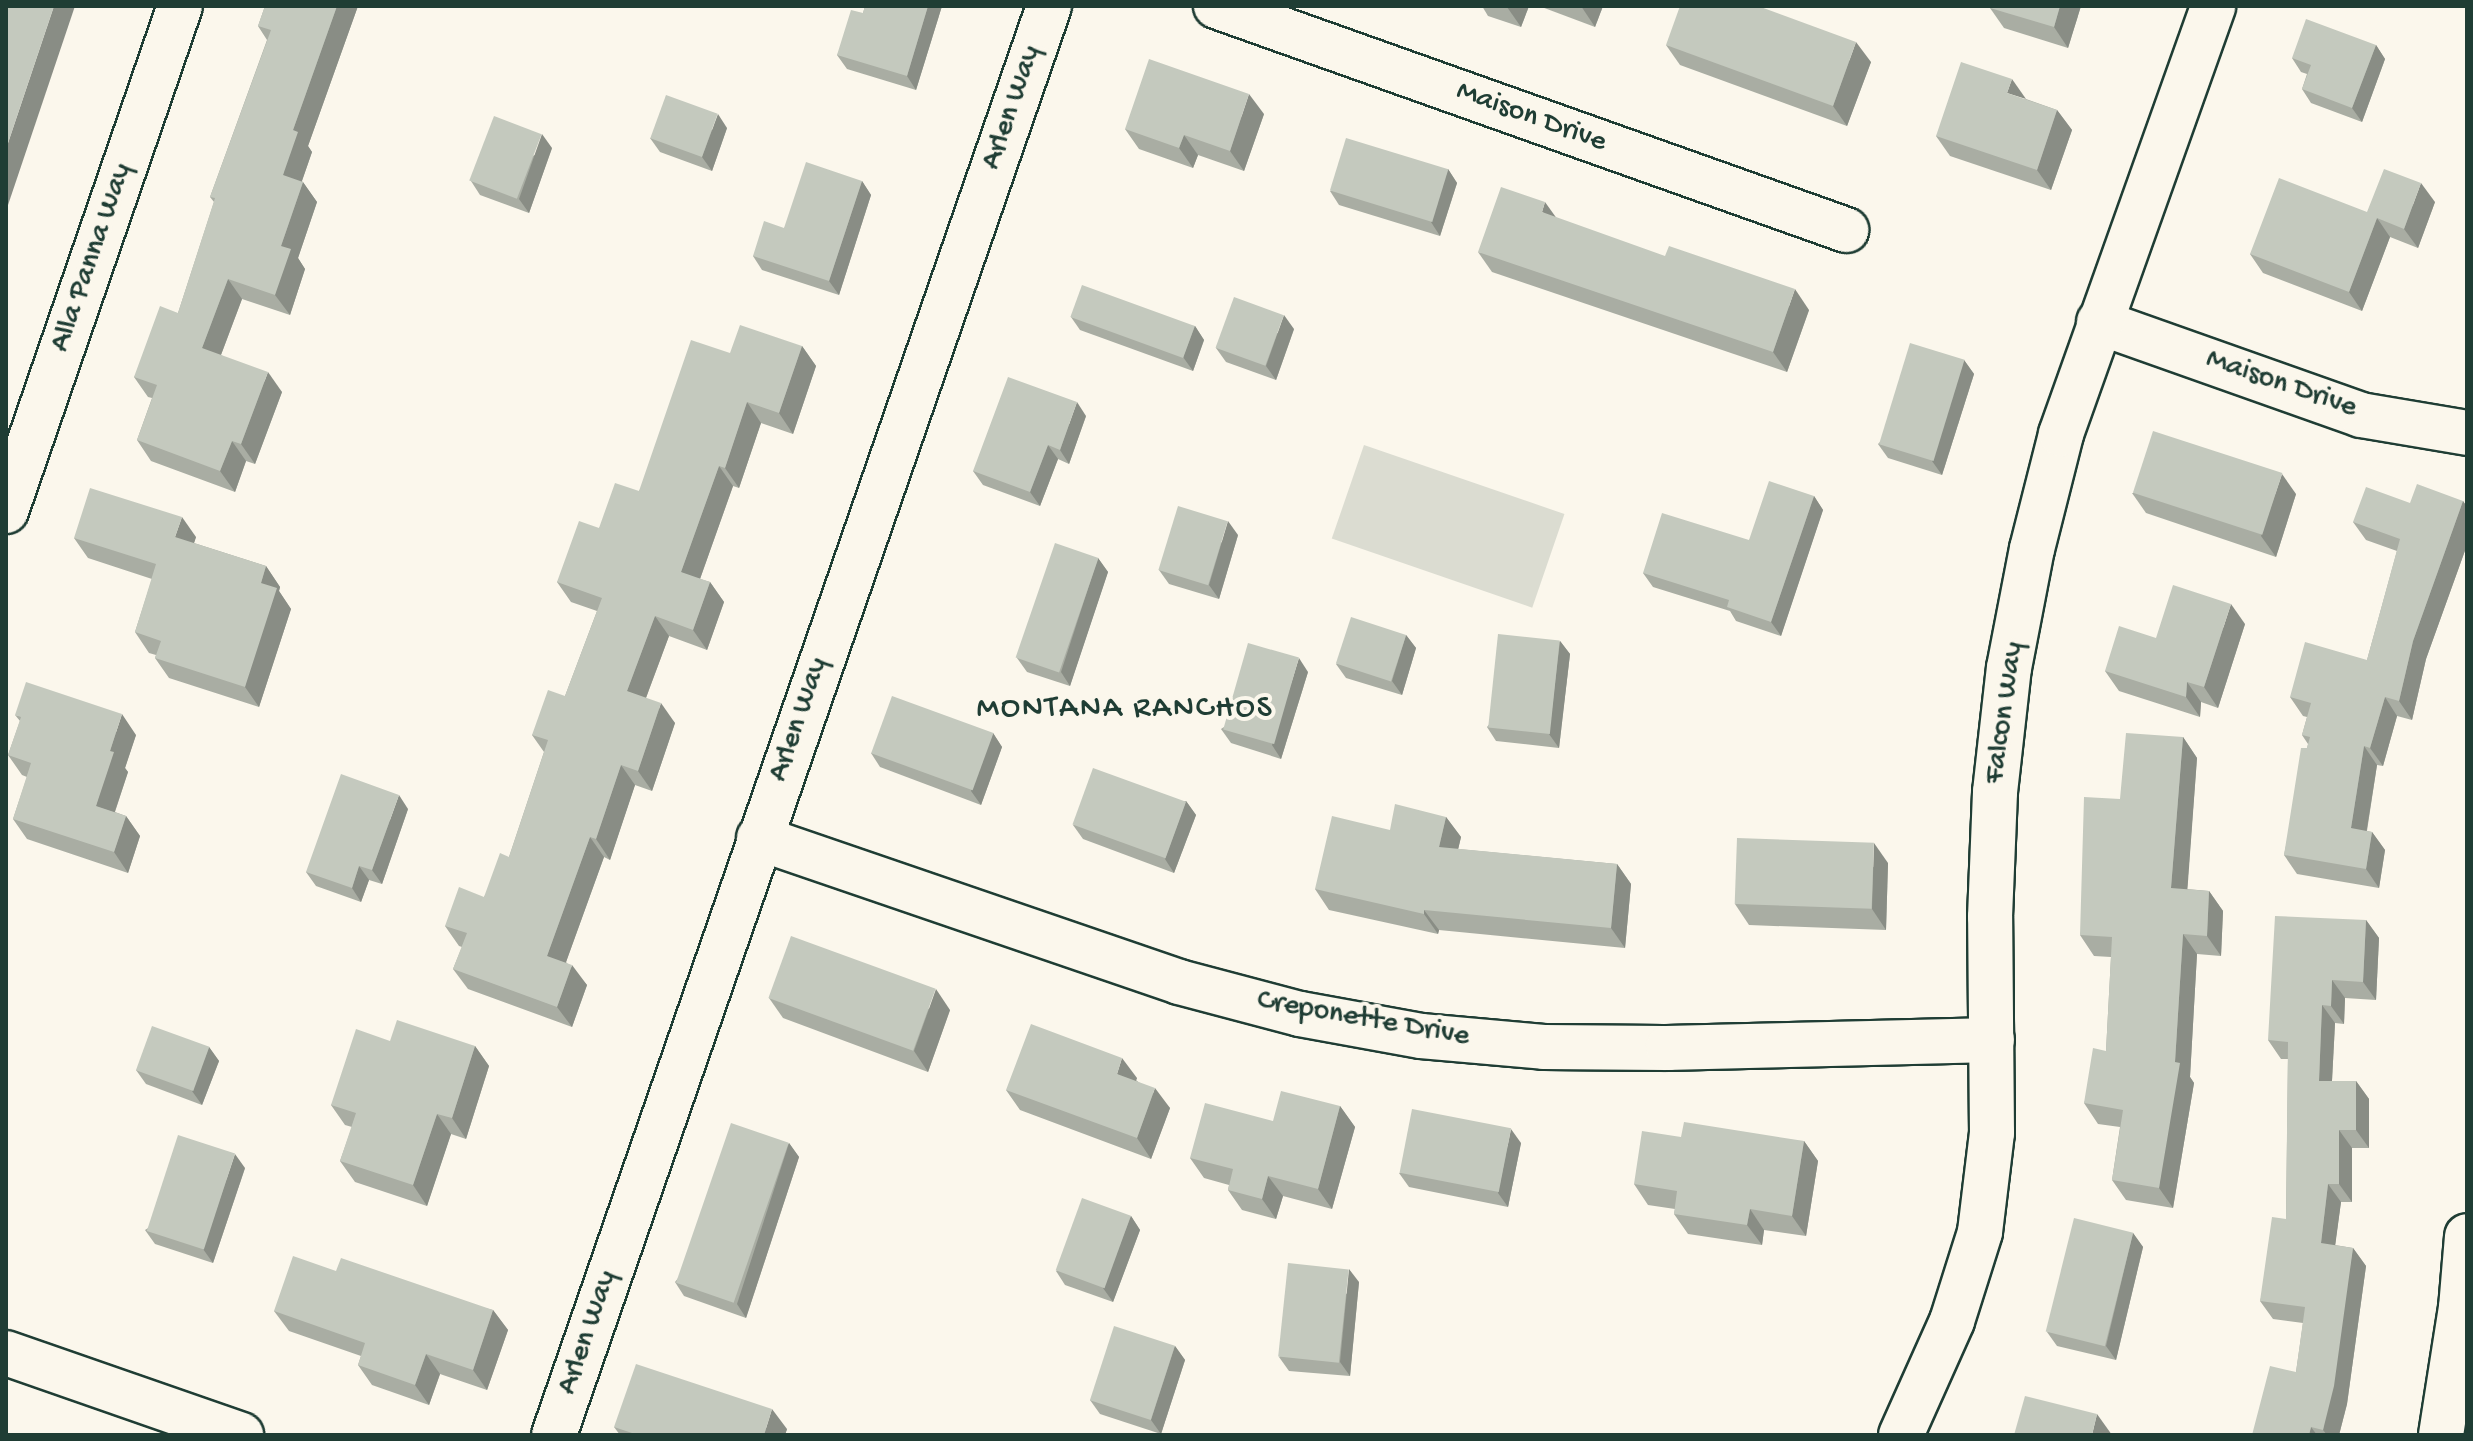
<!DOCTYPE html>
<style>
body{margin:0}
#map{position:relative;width:2473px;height:1441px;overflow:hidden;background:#fbf7ec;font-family:"Gochi Hand",sans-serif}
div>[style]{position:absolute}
.green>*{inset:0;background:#dbdcd1;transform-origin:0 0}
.roads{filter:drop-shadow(2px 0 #1f3d34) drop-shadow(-2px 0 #1f3d34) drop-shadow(0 2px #1f3d34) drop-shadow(0 -2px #1f3d34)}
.minor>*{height:44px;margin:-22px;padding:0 22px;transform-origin:22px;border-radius:22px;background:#fbf7ec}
.wall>*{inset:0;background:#a9ada3}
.shaded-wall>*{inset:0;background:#898d85}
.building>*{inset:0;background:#c4c9be;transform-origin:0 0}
span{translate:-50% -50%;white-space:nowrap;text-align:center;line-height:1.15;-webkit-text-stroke:8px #fbf7ec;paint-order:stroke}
.street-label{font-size:30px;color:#1f3d34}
.neighbourhood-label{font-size:32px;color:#1f3d34;letter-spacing:2px}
.frame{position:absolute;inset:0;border:8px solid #1f3d34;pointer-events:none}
</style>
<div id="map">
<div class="green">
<div style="left:1364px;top:445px;width:212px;height:99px;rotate:19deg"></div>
</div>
<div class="roads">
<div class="minor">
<div style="left:1216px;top:6px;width:669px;rotate:19.57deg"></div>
<div style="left:2099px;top:322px;width:278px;rotate:19.5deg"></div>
<div style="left:2361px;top:415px;width:108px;rotate:9.6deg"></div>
<div style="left:6px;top:511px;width:534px;rotate:-70.99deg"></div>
<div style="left:759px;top:838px;width:444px;rotate:18.9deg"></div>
<div style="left:1179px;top:982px;width:125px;rotate:14.8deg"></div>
<div style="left:1300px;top:1014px;width:123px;rotate:10.3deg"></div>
<div style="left:1421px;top:1036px;width:123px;rotate:5.1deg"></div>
<div style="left:1544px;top:1047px;width:124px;rotate:0.5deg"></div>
<div style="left:1668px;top:1048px;width:324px;rotate:-1.4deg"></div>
<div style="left:6px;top:1353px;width:249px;rotate:19.2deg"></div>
<div style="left:554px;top:1435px;width:1512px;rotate:-70.89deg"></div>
<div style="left:1901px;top:1435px;width:125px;rotate:-65.9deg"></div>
<div style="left:1952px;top:1321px;width:93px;rotate:-72.5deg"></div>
<div style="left:1980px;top:1232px;width:100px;rotate:-83.1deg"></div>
<div style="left:1992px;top:1133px;width:216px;rotate:-90.5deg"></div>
<div style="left:1990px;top:917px;width:125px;rotate:-87.7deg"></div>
<div style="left:1995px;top:792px;width:125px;rotate:-83.6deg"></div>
<div style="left:2009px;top:668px;width:121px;rotate:-79.1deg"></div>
<div style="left:2032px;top:549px;width:119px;rotate:-75.8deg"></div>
<div style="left:2061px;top:434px;width:454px;rotate:-70.4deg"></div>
<div style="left:2441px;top:1435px;width:129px;rotate:-81.1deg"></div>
<div style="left:2461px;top:1308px;width:72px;rotate:-85.2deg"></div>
</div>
</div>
<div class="wall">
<div style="clip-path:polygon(265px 6px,358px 6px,308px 146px,312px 152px,302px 181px,317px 202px,298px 258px,305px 269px,290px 315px,242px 299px,221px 355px,282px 392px,255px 464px,246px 461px,235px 492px,151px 461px,137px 440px,152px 398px,148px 397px,134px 377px,178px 313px,214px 202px,210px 197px,267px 40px,258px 26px)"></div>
<div style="clip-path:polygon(865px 6px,942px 6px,916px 90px,847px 69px,837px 55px,863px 13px)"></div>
<div style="clip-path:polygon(1482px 6px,1529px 6px,1521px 27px,1488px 16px)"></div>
<div style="clip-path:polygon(1539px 6px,1603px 6px,1595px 27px)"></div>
<div style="clip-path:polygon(1990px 6px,2081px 6px,2068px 48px,2004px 28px,1990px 8px)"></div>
<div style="clip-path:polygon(1666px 45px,1871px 62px,1847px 126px,1680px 65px)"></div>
<div style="clip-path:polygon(2376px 45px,2385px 59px,2362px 122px,2311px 103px,2302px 89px,2307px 74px,2301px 72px,2292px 58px)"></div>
<div style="clip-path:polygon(2026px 99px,2057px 110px,2072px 130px,2051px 190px,1950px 156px,1936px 136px)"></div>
<div style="clip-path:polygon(1264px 114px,1244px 171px,1198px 155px,1193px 168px,1139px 149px,1125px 129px)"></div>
<div style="clip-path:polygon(727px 128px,712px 171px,660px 152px,650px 138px)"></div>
<div style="clip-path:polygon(552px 148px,529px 213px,480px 195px,471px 181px)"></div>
<div style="clip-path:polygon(1448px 169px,1457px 183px,1440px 236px,1339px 205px,1330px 191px)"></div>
<div style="clip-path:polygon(862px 181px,871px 195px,839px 295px,762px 270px,753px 256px,784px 228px)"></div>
<div style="clip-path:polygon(2435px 202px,2418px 248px,2390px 237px,2362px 311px,2263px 273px,2250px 254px,2367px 212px)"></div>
<div style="clip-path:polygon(1478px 252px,1809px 310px,1787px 372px,1492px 272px)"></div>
<div style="clip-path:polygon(1071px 317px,1195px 326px,1204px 340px,1193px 371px,1080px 330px)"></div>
<div style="clip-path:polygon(1294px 329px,1276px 380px,1226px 362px,1216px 348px)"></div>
<div style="clip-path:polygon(802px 346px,816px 366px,793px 434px,761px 423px,739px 488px,733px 486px,700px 579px,710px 582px,724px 602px,707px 650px,669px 636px,646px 698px,675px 723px,652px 791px,635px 785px,610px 860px,604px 857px,566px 962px,587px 985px,572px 1027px,468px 989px,453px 969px,462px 947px,459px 946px,445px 926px,484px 897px,509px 857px,544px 752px,532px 735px,565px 696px,597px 611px,571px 602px,557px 582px,599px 528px,639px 491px,730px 353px)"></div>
<div style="clip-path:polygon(1964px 360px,1974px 374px,1942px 475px,1888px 458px,1878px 444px)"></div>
<div style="clip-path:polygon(1086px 416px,1069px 464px,1058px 459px,1040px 506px,983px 485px,973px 471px)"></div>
<div style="clip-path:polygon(2132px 493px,2296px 494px,2276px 557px,2146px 513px)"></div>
<div style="clip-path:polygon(1814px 496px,1823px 510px,1781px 636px,1736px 621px,1730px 611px,1653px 587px,1643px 573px,1749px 540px)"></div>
<div style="clip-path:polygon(2463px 501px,2467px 507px,2467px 545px,2426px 659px,2412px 720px,2397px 716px,2383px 766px,2377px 765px,2367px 831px,2372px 832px,2385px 850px,2379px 888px,2297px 874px,2284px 855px,2308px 744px,2302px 735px,2307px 717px,2303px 716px,2290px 697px,2367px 660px,2397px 551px,2366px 540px,2353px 522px,2410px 503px)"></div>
<div style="clip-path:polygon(1238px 535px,1219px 599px,1169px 584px,1159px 570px)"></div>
<div style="clip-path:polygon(196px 537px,194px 543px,266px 566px,280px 587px,279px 591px,291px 609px,259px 707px,169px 678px,155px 658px,156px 655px,149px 653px,135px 632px,152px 579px,88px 558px,74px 538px)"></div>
<div style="clip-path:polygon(1098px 558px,1108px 572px,1070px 686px,1027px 672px,1017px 658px)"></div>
<div style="clip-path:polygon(2245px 624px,2218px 708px,2201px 702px,2200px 717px,2119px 691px,2105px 671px,2156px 638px)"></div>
<div style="clip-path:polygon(1406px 635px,1416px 648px,1402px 695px,1346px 678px,1336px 664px)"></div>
<div style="clip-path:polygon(1560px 641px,1570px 654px,1559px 748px,1496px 741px,1487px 727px)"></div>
<div style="clip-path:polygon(1308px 672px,1281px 759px,1231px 743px,1221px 729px)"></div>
<div style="clip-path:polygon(15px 715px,136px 735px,125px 768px,128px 772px,115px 812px,126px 816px,140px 836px,128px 873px,27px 839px,13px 819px,27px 777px,22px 775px,8px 755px,20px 721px)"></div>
<div style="clip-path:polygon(993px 733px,1002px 747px,981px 805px,880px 767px,871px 753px)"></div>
<div style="clip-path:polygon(2183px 737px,2197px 758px,2187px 889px,2209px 891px,2223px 911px,2221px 956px,2197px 954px,2190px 1077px,2194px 1083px,2173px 1208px,2126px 1200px,2112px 1180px,2120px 1127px,2098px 1124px,2084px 1103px,2106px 1051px,2111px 957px,2094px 956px,2080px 935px,2120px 799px)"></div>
<div style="clip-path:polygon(1186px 801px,1196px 815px,1174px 873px,1083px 839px,1073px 825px)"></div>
<div style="clip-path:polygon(408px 809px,382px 884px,369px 880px,361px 902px,316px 886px,306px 872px)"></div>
<div style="clip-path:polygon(1446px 817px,1461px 837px,1458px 849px,1617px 864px,1631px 884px,1625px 948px,1439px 930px,1438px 934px,1329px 910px,1315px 889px,1390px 830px)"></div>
<div style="clip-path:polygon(1888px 863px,1886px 930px,1749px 925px,1735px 904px)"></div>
<div style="clip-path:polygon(2366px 920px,2379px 938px,2376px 1000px,2345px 998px,2344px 1024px,2335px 1023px,2332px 1081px,2356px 1081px,2369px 1099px,2369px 1148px,2352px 1148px,2352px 1202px,2341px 1202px,2335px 1245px,2353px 1248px,2366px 1266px,2347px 1404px,2339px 1435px,2252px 1435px,2296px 1372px,2303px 1323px,2273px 1319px,2260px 1301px,2286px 1219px,2288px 1059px,2281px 1059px,2268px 1040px)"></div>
<div style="clip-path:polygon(769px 998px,950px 1010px,928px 1072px,783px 1018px)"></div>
<div style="clip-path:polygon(390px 1041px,475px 1046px,489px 1066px,466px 1139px,451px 1134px,427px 1206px,355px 1182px,340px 1161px,352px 1127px,345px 1125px,331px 1105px)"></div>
<div style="clip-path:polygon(209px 1047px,219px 1061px,202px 1105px,146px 1084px,136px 1070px)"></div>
<div style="clip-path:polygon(1137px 1078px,1136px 1080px,1170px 1108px,1151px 1159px,1020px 1110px,1006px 1090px)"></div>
<div style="clip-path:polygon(1340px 1106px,1355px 1127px,1332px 1209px,1283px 1196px,1276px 1219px,1242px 1210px,1228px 1190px,1229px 1185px,1204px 1178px,1190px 1158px,1273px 1121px)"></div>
<div style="clip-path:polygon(1681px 1137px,1804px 1141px,1818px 1161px,1806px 1236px,1764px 1230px,1762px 1245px,1688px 1234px,1674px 1214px,1675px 1209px,1648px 1205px,1634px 1184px)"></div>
<div style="clip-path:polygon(789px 1143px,799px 1157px,746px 1318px,684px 1296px,675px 1282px)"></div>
<div style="clip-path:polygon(1521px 1143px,1508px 1207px,1409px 1187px,1399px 1173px)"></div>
<div style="clip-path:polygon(245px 1168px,213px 1263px,155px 1244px,145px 1230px)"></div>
<div style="clip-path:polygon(1131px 1216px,1140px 1230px,1113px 1302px,1065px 1285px,1056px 1271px)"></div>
<div style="clip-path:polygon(2133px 1233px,2143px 1247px,2116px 1360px,2057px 1346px,2047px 1332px)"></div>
<div style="clip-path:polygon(336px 1271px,493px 1310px,508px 1330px,487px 1390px,440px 1374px,429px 1405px,372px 1385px,358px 1365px,361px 1356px,289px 1331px,274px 1311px)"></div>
<div style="clip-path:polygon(1359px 1282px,1350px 1376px,1289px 1371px,1279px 1357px)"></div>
<div style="clip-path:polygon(1175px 1346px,1185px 1360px,1161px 1434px,1100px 1414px,1090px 1400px)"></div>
<div style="clip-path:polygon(614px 1427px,787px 1429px,785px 1435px,620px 1435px)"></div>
</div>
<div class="shaded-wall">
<div style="clip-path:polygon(54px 6px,75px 6px,6px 211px,6px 149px)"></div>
<div style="clip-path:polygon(337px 6px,358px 6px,308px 146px,312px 152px,297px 195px,283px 175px,293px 130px)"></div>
<div style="clip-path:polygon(928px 6px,942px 6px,916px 90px,907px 76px)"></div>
<div style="clip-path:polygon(1507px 6px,1529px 6px,1521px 27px,1507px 7px)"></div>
<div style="clip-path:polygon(1581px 6px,1603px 6px,1595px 27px)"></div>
<div style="clip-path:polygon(2060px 6px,2081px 6px,2068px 48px,2054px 27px)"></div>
<div style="clip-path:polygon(1856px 42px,1871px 62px,1847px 126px,1833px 106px)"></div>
<div style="clip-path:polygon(2376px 45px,2385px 59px,2362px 122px,2352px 108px)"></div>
<div style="clip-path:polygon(2012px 79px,2026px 99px,2007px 93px)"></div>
<div style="clip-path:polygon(1249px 94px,1264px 114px,1244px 171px,1230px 151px)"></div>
<div style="clip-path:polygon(2057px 110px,2072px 130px,2051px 190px,2037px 170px)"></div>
<div style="clip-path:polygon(718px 114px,727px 128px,712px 171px,702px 157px)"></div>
<div style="clip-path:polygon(542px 134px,552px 148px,529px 213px,519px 199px)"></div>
<div style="clip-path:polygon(1184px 135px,1198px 155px,1193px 168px,1179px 148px)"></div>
<div style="clip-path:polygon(1448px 169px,1457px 183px,1440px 236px,1431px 222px)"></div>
<div style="clip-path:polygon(862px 181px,871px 195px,839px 295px,829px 281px)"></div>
<div style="clip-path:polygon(303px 182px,317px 202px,298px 258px,305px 269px,290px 315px,275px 295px,281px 246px)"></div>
<div style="clip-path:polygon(2421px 183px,2435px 202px,2418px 248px,2404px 229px)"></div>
<div style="clip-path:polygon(1545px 202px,1560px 223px,1542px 212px)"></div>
<div style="clip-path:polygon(2377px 218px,2390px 237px,2362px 311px,2349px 292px)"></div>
<div style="clip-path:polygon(228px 279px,242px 299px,216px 368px,202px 348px)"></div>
<div style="clip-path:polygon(1795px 289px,1809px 310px,1787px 372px,1773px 352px)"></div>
<div style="clip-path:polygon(1284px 315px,1294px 329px,1276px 380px,1266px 366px)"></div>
<div style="clip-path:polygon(1195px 326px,1204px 340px,1193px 371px,1183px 357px)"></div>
<div style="clip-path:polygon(802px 346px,816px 366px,793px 434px,779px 413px)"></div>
<div style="clip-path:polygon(1964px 360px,1974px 374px,1942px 475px,1932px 461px)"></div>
<div style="clip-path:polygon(268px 372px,282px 392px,255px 464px,241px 444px)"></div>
<div style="clip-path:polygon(747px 402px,761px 423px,739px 488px,725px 468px)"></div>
<div style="clip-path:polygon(1077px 402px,1086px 416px,1069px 464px,1060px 450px)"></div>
<div style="clip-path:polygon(232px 441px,246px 461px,235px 492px,220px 471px)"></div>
<div style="clip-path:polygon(1048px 445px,1058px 459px,1040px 506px,1030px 492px)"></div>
<div style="clip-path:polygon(719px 466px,733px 486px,695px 593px,681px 572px)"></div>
<div style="clip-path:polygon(2282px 474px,2296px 494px,2276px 557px,2261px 536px)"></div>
<div style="clip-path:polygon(1814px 496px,1823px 510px,1781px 636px,1771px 622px)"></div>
<div style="clip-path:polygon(2463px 501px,2467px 507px,2467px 545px,2426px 659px,2412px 720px,2399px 701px,2413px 641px)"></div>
<div style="clip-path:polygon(182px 517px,196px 537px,189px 558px,175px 537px)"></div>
<div style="clip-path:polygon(1228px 521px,1238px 535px,1219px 599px,1209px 585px)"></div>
<div style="clip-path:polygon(1098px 558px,1108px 572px,1070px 686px,1061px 672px)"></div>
<div style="clip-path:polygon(266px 566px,280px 587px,279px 591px,291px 609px,259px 707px,245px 687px,261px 583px)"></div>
<div style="clip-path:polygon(710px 582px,724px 602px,707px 650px,693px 630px)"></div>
<div style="clip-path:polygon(2231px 604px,2245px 624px,2218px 708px,2204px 687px)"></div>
<div style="clip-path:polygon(655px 616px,669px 636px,641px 711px,627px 691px)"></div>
<div style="clip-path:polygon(1406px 635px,1416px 648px,1402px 695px,1392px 681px)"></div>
<div style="clip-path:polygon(1560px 641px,1570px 654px,1559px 748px,1549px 734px)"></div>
<div style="clip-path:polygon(1299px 658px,1308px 672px,1281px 759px,1272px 745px)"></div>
<div style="clip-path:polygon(2187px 682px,2201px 702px,2200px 717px,2186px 697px)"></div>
<div style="clip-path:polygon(2385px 697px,2397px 716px,2383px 766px,2370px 748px)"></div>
<div style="clip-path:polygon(661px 703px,675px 723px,652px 791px,638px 771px)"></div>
<div style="clip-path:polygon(122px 714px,136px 735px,125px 768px,128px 772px,110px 826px,96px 806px,110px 751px)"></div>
<div style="clip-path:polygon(993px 733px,1002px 747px,981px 805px,971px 791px)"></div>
<div style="clip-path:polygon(2183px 737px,2197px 758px,2186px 909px,2171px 888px)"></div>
<div style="clip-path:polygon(2364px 746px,2377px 765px,2364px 847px,2351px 828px)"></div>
<div style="clip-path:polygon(621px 765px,635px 785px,610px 860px,596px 839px)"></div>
<div style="clip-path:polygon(399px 795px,408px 809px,382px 884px,372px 870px)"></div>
<div style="clip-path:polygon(1186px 801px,1196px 815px,1174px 873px,1165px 859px)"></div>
<div style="clip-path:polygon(126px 816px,140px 836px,128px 873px,114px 852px)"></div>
<div style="clip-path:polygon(1446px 817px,1461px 837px,1454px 867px,1439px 847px)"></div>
<div style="clip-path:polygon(2372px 832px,2385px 850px,2379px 888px,2366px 869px)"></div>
<div style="clip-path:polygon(590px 837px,604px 857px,561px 976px,547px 956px)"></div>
<div style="clip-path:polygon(1874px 843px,1888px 863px,1886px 930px,1872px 909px)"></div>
<div style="clip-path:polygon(1617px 864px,1631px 884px,1625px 948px,1611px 928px)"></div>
<div style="clip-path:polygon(359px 866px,369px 880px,361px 902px,352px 888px)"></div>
<div style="clip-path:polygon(2209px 891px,2223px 911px,2221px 956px,2207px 936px)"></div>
<div style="clip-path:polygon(1424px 910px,1439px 930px,1438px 934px,1424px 914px)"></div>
<div style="clip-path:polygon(2366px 920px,2379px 938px,2376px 1000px,2363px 982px)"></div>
<div style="clip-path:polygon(2183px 934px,2197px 954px,2190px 1077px,2194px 1083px,2173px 1208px,2159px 1188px,2175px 1062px)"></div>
<div style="clip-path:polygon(572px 965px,587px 985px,572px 1027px,557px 1007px)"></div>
<div style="clip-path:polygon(2332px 980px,2345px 998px,2344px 1024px,2331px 1006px)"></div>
<div style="clip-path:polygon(936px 989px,950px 1010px,928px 1072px,914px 1051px)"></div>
<div style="clip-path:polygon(2322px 1005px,2335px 1023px,2331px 1099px,2319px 1081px)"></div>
<div style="clip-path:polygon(475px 1046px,489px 1066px,466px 1139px,452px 1118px)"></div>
<div style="clip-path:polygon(209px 1047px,219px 1061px,202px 1105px,192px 1091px)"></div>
<div style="clip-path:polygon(1122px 1058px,1137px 1078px,1131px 1094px,1117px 1074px)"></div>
<div style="clip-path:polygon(2356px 1081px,2369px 1099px,2369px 1148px,2356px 1130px)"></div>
<div style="clip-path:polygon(1155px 1088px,1170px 1108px,1151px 1159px,1137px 1138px)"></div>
<div style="clip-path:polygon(1340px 1106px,1355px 1127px,1332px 1209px,1318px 1189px)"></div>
<div style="clip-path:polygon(437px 1114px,451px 1134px,427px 1206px,413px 1185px)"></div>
<div style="clip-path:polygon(1511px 1129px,1521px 1143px,1508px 1207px,1498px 1193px)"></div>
<div style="clip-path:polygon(2339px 1130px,2352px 1148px,2352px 1202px,2339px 1184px)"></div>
<div style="clip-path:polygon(1804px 1141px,1818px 1161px,1806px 1236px,1792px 1216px)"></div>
<div style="clip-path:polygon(789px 1143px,799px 1157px,746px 1318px,737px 1304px)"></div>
<div style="clip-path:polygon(235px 1154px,245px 1168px,213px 1263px,203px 1249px)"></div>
<div style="clip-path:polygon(1268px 1176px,1283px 1196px,1276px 1219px,1262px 1199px)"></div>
<div style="clip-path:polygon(2328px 1184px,2341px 1202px,2333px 1262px,2321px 1243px)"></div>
<div style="clip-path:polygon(1750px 1209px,1764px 1230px,1762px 1245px,1747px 1225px)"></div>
<div style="clip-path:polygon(1131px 1216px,1140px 1230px,1113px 1302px,1103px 1288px)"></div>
<div style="clip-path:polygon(2133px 1233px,2143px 1247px,2116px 1360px,2106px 1346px)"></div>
<div style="clip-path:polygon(2353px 1248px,2366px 1266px,2347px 1404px,2339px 1435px,2327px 1435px,2323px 1430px)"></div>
<div style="clip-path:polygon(1349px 1269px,1359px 1282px,1350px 1376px,1340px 1362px)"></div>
<div style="clip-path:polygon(493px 1310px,508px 1330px,487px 1390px,473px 1370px)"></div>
<div style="clip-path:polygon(1175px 1346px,1185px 1360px,1161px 1434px,1151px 1420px)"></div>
<div style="clip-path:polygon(426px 1354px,440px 1374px,429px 1405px,415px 1385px)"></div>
<div style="clip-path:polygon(772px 1409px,787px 1429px,785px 1435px,764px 1435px)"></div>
<div style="clip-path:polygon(2097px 1414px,2112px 1435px,2092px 1435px)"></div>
<div style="clip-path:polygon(2311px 1427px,2317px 1435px,2309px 1435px)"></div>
</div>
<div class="building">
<div style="clip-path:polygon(6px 6px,54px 6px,6px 149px)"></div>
<div style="clip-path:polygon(265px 6px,337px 6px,293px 130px,298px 132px,283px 175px,303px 182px,281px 246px,291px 249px,275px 295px,228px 279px,202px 348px,268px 372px,241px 444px,232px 441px,220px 471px,137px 440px,157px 385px,134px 377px,160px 306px,178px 313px,215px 198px,210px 197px,271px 30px,258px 26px)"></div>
<div style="clip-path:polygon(865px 6px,928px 6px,907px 76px,837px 55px,851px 10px,863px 13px)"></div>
<div style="clip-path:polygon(1680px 6px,1758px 6px,1856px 42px,1833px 106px,1666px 45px)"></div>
<div style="clip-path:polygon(1990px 6px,2060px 6px,2054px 27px,1990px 8px)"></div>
<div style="clip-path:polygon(2306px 19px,2376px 45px,2352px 108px,2302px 89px,2311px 65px,2292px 58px)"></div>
<div style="clip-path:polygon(1149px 59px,1249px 94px,1230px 151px,1184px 135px,1179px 148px,1125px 129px)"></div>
<div style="clip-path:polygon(1961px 62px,2012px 79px,2007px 93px,2057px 110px,2037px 170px,1936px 136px)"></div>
<div style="left:666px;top:95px;width:55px;height:46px;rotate:20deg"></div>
<div style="left:494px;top:116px;width:51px;height:69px;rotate:21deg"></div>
<div style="left:1346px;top:138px;width:107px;height:55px;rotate:17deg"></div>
<div style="clip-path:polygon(806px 162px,862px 181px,829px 281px,753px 256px,764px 221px,784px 228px)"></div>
<div style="clip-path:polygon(2384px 169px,2421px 183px,2404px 229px,2377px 218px,2349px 292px,2250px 254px,2279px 178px,2367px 212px)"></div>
<div style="clip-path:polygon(1501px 187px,1545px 202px,1542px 212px,1665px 256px,1669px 246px,1795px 289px,1773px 352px,1478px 252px)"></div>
<div style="left:1082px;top:285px;width:120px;height:34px;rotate:20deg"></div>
<div style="left:1234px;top:297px;width:53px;height:54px;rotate:20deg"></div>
<div style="clip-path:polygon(740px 325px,802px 346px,779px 413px,747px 402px,725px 468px,719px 466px,681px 572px,710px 582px,693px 630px,655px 616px,627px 691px,661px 703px,638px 771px,621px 765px,596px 839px,590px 837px,547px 956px,572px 965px,557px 1007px,453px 969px,467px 933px,445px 926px,459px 887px,484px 897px,500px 853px,509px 857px,548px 740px,532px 735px,548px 690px,565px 696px,602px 598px,557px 582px,579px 521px,599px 528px,615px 483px,639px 491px,691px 340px,730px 353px)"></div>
<div style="left:1910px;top:343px;width:57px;height:106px;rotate:17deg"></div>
<div style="clip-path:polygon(1008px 377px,1077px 402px,1060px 450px,1048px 445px,1030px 492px,973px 471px)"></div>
<div style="left:2153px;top:431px;width:136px;height:65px;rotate:18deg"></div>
<div style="clip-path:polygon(1769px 481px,1814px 496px,1771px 622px,1727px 607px,1729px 600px,1643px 573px,1662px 513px,1749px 540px)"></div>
<div style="clip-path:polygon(2417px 484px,2463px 501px,2413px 641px,2399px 701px,2385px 697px,2370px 748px,2364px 746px,2351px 828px,2372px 832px,2366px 869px,2284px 855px,2301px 748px,2307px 748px,2310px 737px,2302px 735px,2311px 703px,2290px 697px,2305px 642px,2367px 660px,2400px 539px,2353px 522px,2366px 487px,2410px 503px)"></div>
<div style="clip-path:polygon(90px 488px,182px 517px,175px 537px,266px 566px,261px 583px,277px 588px,245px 687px,155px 658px,161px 641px,135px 632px,156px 564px,74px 538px)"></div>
<div style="left:1178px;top:506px;width:52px;height:67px;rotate:17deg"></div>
<div style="left:1055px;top:543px;width:46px;height:121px;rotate:19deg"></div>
<div style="clip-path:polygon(2173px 585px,2231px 604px,2204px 687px,2187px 682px,2186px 697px,2105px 671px,2119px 626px,2156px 638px)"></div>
<div style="left:1351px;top:617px;width:58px;height:49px;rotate:18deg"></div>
<div style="left:1498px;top:634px;width:62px;height:94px;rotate:6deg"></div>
<div style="left:1248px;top:643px;width:53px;height:90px;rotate:16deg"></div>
<div style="clip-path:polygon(26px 682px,122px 714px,110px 751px,114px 752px,96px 806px,126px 816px,114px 852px,13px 819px,31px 763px,8px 755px,21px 717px,15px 715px)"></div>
<div style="left:892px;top:696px;width:108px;height:61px;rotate:20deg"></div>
<div style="clip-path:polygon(2126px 733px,2183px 737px,2171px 888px,2209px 891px,2207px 936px,2183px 934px,2175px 1062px,2180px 1063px,2159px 1188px,2112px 1180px,2123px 1110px,2084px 1103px,2093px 1048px,2106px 1051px,2112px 937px,2080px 935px,2084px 797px,2120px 799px)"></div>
<div style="left:1093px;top:768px;width:99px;height:60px;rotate:20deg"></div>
<div style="clip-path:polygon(341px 774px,399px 795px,372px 870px,359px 866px,352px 888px,306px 872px)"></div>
<div style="clip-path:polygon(1395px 804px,1446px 817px,1439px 847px,1617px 864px,1611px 928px,1424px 910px,1424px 914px,1315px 889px,1332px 816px,1390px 830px)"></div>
<div style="left:1737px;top:838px;width:137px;height:66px;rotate:2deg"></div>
<div style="clip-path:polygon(2275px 916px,2366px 920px,2363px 982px,2332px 980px,2331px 1006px,2322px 1005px,2319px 1081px,2356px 1081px,2356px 1130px,2339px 1130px,2339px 1184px,2328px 1184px,2321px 1243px,2353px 1248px,2334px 1386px,2323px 1430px,2311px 1427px,2309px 1435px,2252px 1435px,2270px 1366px,2296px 1372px,2305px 1307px,2260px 1301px,2272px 1217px,2286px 1219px,2288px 1042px,2268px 1040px)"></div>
<div style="left:791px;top:936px;width:154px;height:66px;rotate:20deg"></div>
<div style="clip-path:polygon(397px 1020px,475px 1046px,452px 1118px,437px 1114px,413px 1185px,340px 1161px,356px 1113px,331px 1105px,356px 1029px,390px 1041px)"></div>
<div style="clip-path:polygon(1031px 1024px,1122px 1058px,1117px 1074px,1155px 1088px,1137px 1138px,1006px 1090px)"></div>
<div style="left:152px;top:1026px;width:61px;height:47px;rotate:20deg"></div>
<div style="clip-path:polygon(1281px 1091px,1340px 1106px,1318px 1189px,1268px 1176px,1262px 1199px,1228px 1190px,1233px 1169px,1190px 1158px,1205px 1103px,1273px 1121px)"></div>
<div style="left:1412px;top:1109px;width:101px;height:65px;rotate:11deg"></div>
<div style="clip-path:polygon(1684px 1122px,1804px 1141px,1792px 1216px,1750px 1209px,1747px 1225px,1674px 1214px,1677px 1191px,1634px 1184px,1642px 1131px,1681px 1137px)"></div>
<div style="left:731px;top:1123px;width:61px;height:169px;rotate:19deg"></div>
<div style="left:178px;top:1135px;width:60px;height:101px;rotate:18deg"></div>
<div style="left:1082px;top:1198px;width:52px;height:77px;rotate:20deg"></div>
<div style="left:2074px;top:1218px;width:61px;height:117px;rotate:14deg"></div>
<div style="clip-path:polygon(293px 1256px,336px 1271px,341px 1258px,493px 1310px,473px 1370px,426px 1354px,415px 1385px,358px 1365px,365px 1343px,274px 1311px)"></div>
<div style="left:1288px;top:1263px;width:61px;height:94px;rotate:6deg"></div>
<div style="left:1114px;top:1326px;width:64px;height:78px;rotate:18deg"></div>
<div style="clip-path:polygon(636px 1364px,772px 1409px,764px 1435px,638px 1435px,614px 1427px)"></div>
<div style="clip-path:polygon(2025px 1396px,2097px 1414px,2092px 1435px,2014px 1435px)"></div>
</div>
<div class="street-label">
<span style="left:1013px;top:108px;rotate:-71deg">Arlen Way</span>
<span style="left:1531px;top:118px;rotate:20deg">Maison Drive</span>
<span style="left:93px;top:258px;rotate:-71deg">Alla Panna Way</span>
<span style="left:2281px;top:385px;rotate:19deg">Maison Drive</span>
<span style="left:2006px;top:713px;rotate:-82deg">Falcon Way</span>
<span style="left:800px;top:720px;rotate:-71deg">Arlen Way</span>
<span style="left:1363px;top:1020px;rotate:10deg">Creponette Drive</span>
<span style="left:589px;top:1333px;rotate:-71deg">Arlen Way</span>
</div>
<div class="neighbourhood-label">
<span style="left:1125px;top:709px">MONTANA RANCHOS</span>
</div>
<div class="frame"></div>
</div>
